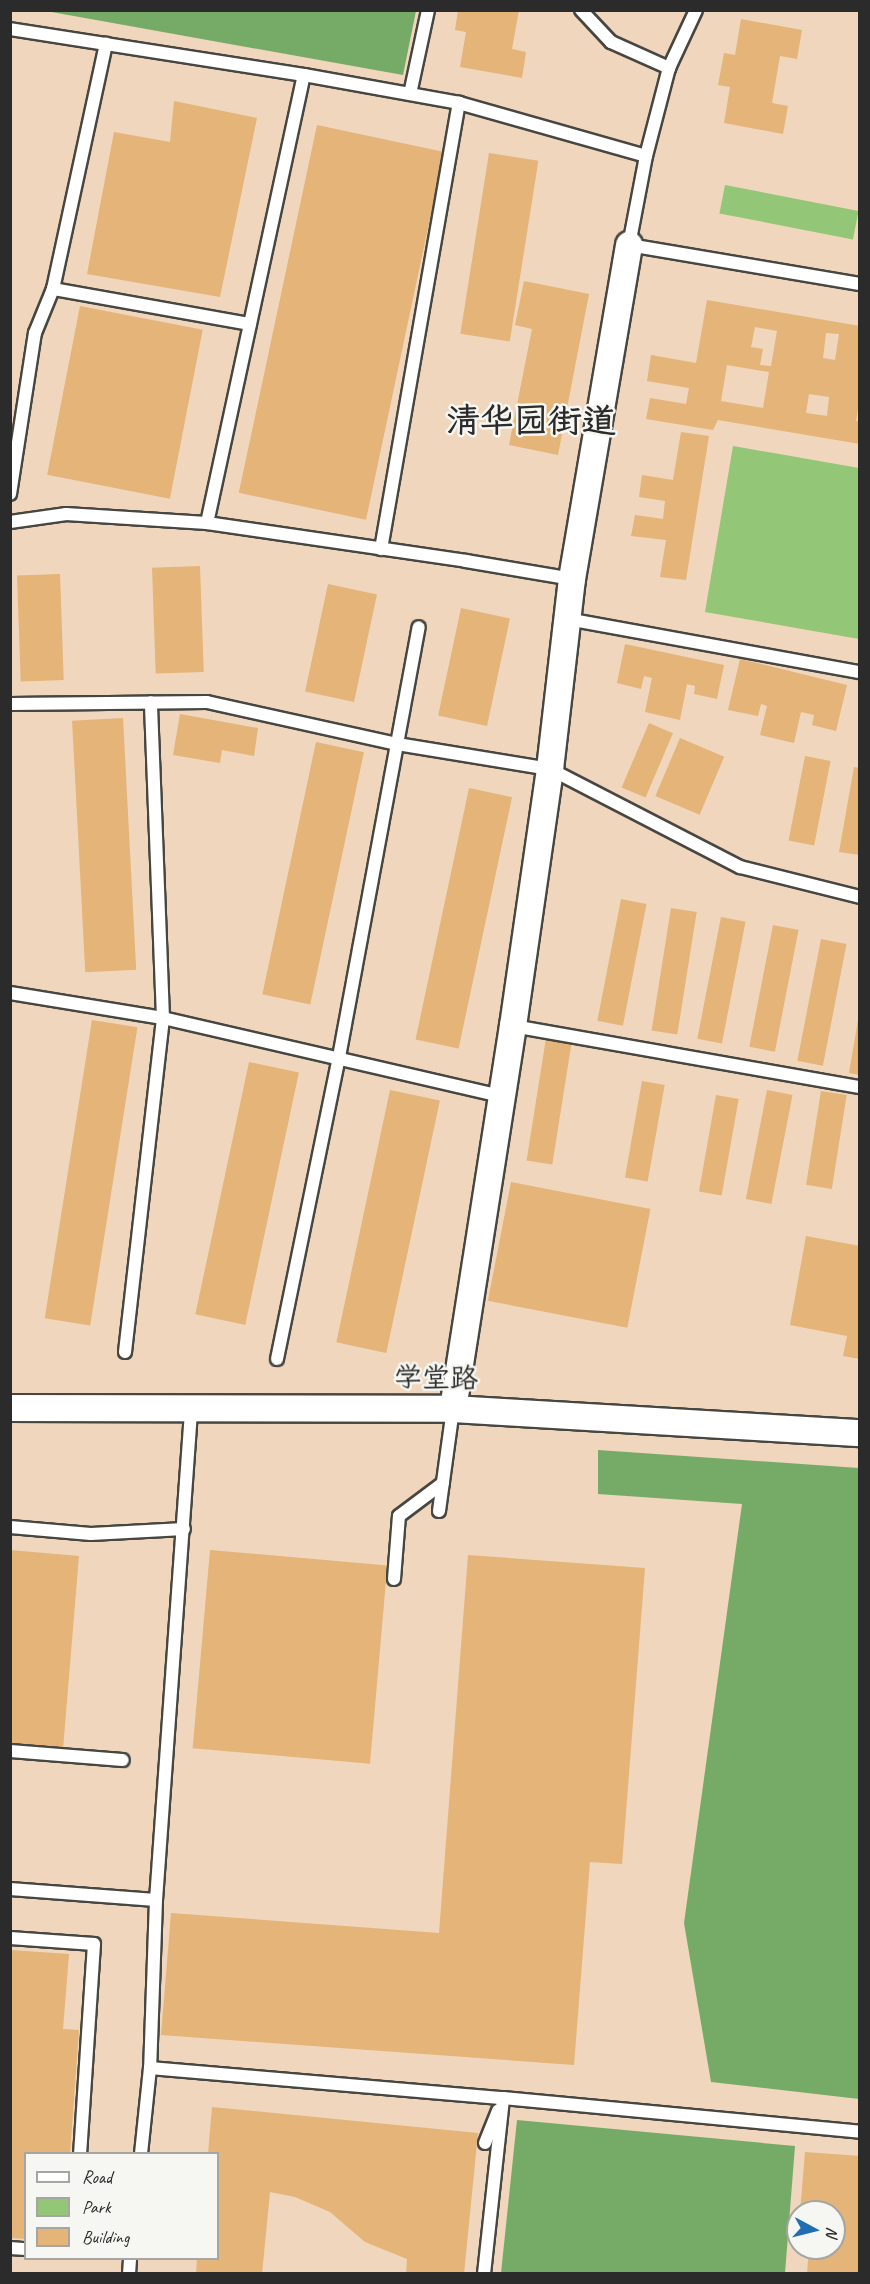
<!DOCTYPE html>
<meta charset="utf-8">
<style>
body{margin:0}
#map{position:relative;width:870px;height:2284px;overflow:hidden;background:#e6e1be;font-family:Caveat,"LXGW WenKai TC",sans-serif}
div>[style]{position:absolute}
.built>*{inset:0;background:#efd6bc}
.green>*{inset:0;background:#93c676;transform-origin:0 0}
.forest>*{inset:0;background:#76ab67}
.building>*{inset:0;background:#e4b478;transform-origin:0 0}
.roads{filter:drop-shadow(2px 0 #474641) drop-shadow(-2px 0 #474641) drop-shadow(0 2px #474641) drop-shadow(0 -2px #474641)}
.service>*{height:12px;margin:-6px;padding:0 6px;transform-origin:6px;border-radius:6px;background:#fff}
.minor>*{height:26px;margin:-13px;padding:0 13px;transform-origin:13px;border-radius:13px;background:#fff}
span{translate:-50% -50%;white-space:nowrap;text-align:center;line-height:1.15;-webkit-text-stroke:5px #f6f6f2;paint-order:stroke}
.street-label{font-size:28px;color:#2b2b2b}
.district-label{font-size:34px;color:#2b2b2b;font-weight:700}
.frame{position:absolute;inset:0;border:12px solid #2b2b2b;pointer-events:none}
.legend{position:absolute;left:24px;top:2152px;width:195px;height:108px;box-sizing:border-box;background:#f6f6f2;border:2px solid #a5a5a2;margin:0;padding:8px 10px;list-style:none;font-size:18px;color:#2b2b2b}
.legend li{display:flex;align-items:center;gap:12px;height:30px}
.legend b{width:30px;border:2px solid #a5a5a2}
.north{position:absolute;left:786px;top:2200px;width:60px;height:60px;box-sizing:border-box;background:#f6f6f2;border:2px solid #a5a5a2;border-radius:50%;rotate:97deg;font-size:16px;font-weight:700;line-height:24px;text-align:center;color:#2b2b2b}
.north::after{content:'';display:block;margin:auto;width:21px;height:27px;background:#1f6fb2;clip-path:polygon(50% 0,100% 100%,50% 72%,0 100%)}
</style>
<div id="map">
<div class="built">
<div style="clip-path:polygon(evenodd,11px 11px,859px 11px,859px 2273px,11px 2274px,11px 11px,26px 2154px,218px 2154px,218px 2258px,26px 2258px,26px 2154px,11px 11px,798px 2212px,834px 2212px,834px 2248px,798px 2248px,798px 2212px)"></div>
</div>
<div class="green">
<div style="left:725px;top:185px;width:136px;height:29px;rotate:11deg"></div>
<div style="clip-path:polygon(733px 446px,859px 468px,859px 639px,705px 612px)"></div>
</div>
<div class="forest">
<div style="clip-path:polygon(46px 11px,416px 10px,416px 11px,403px 75px)"></div>
<div style="clip-path:polygon(598px 1450px,859px 1468px,859px 2099px,711px 2082px,684px 1923px,742px 1504px,598px 1494px)"></div>
<div style="clip-path:polygon(517px 2120px,795px 2146px,785px 2273px,501px 2273px)"></div>
</div>
<div class="building">
<div style="clip-path:polygon(458px 10px,519px 10px,512px 49px,526px 52px,522px 78px,460px 67px,466px 32px,455px 30px)"></div>
<div style="clip-path:polygon(741px 19px,802px 30px,797px 59px,780px 56px,772px 103px,788px 106px,783px 134px,724px 123px,730px 87px,718px 85px,724px 53px,735px 55px)"></div>
<div style="clip-path:polygon(174px 101px,257px 118px,220px 297px,87px 274px,114px 132px,170px 142px)"></div>
<div style="left:317px;top:125px;width:130px;height:376px;rotate:12deg"></div>
<div style="left:489px;top:153px;width:50px;height:183px;rotate:9deg"></div>
<div style="clip-path:polygon(524px 281px,589px 294px,558px 455px,509px 445px,532px 329px,515px 325px)"></div>
<div style="clip-path:polygon(evenodd,707px 300px,860px 326px,860px 397px,856px 421px,860px 421px,860px 444px,718px 420px,713px 430px,646px 419px,650px 398px,686px 404px,689px 388px,647px 381px,651px 355px,696px 363px,707px 300px,755px 327px,777px 331px,771px 366px,760px 365px,763px 349px,751px 347px,755px 327px,707px 300px,826px 333px,839px 334px,835px 360px,823px 358px,826px 333px,707px 300px,727px 365px,769px 372px,763px 408px,721px 401px,727px 365px,707px 300px,809px 394px,829px 397px,827px 416px,806px 413px,809px 394px)"></div>
<div style="left:80px;top:306px;width:125px;height:172px;rotate:11deg"></div>
<div style="clip-path:polygon(681px 432px,709px 436px,686px 580px,660px 577px,666px 540px,631px 536px,635px 515px,663px 519px,665px 501px,639px 497px,642px 475px,673px 480px)"></div>
<div style="left:200px;top:566px;width:106px;height:48px;rotate:88deg"></div>
<div style="left:60px;top:574px;width:106px;height:43px;rotate:88deg"></div>
<div style="left:328px;top:584px;width:50px;height:110px;rotate:12deg"></div>
<div style="left:461px;top:608px;width:50px;height:110px;rotate:12deg"></div>
<div style="clip-path:polygon(625px 644px,724px 665px,717px 699px,694px 694px,695px 686px,687px 684px,680px 720px,645px 712px,652px 678px,644px 676px,641px 689px,617px 683px)"></div>
<div style="clip-path:polygon(740px 659px,847px 685px,836px 731px,812px 725px,814px 715px,801px 712px,794px 743px,760px 735px,767px 706px,761px 704px,758px 716px,728px 710px)"></div>
<div style="clip-path:polygon(180px 714px,258px 728px,254px 756px,222px 750px,220px 763px,173px 755px)"></div>
<div style="left:123px;top:718px;width:252px;height:51px;rotate:87deg"></div>
<div style="left:649px;top:723px;width:26px;height:70px;rotate:23deg"></div>
<div style="left:680px;top:738px;width:48px;height:63px;rotate:23deg"></div>
<div style="left:316px;top:742px;width:49px;height:258px;rotate:12deg"></div>
<div style="left:805px;top:756px;width:26px;height:86px;rotate:11deg"></div>
<div style="clip-path:polygon(854px 767px,860px 768px,860px 855px,839px 852px)"></div>
<div style="left:469px;top:788px;width:44px;height:257px;rotate:12deg"></div>
<div style="left:621px;top:899px;width:26px;height:124px;rotate:11deg"></div>
<div style="left:671px;top:908px;width:26px;height:124px;rotate:9deg"></div>
<div style="left:721px;top:917px;width:25px;height:124px;rotate:11deg"></div>
<div style="left:773px;top:925px;width:26px;height:124px;rotate:11deg"></div>
<div style="left:821px;top:939px;width:26px;height:124px;rotate:11deg"></div>
<div style="left:92px;top:1020px;width:46px;height:302px;rotate:9deg"></div>
<div style="clip-path:polygon(858px 1020px,860px 1021px,860px 1075px,849px 1073px)"></div>
<div style="left:546px;top:1038px;width:26px;height:124px;rotate:9deg"></div>
<div style="left:249px;top:1062px;width:51px;height:258px;rotate:12deg"></div>
<div style="left:642px;top:1081px;width:23px;height:98px;rotate:10deg"></div>
<div style="left:390px;top:1090px;width:51px;height:258px;rotate:12deg"></div>
<div style="left:767px;top:1090px;width:26px;height:111px;rotate:11deg"></div>
<div style="left:821px;top:1091px;width:26px;height:95px;rotate:9deg"></div>
<div style="left:716px;top:1095px;width:23px;height:98px;rotate:10deg"></div>
<div style="left:511px;top:1182px;width:142px;height:121px;rotate:11deg"></div>
<div style="clip-path:polygon(806px 1236px,860px 1246px,860px 1359px,843px 1356px,847px 1336px,790px 1325px)"></div>
<div style="clip-path:polygon(10px 1550px,79px 1556px,63px 1749px,10px 1744px)"></div>
<div style="left:210px;top:1550px;width:178px;height:199px;rotate:5deg"></div>
<div style="clip-path:polygon(468px 1555px,645px 1568px,622px 1864px,590px 1862px,574px 2065px,161px 2035px,171px 1913px,439px 1933px)"></div>
<div style="clip-path:polygon(10px 1950px,69px 1954px,63px 2029px,79px 2030px,70px 2154px,26px 2154px,26px 2239px,10px 2238px)"></div>
<div style="clip-path:polygon(212px 2107px,478px 2133px,464px 2274px,406px 2274px,407px 2259px,365px 2242px,330px 2212px,295px 2197px,270px 2192px,262px 2274px,196px 2274px,197px 2258px,218px 2258px,218px 2154px,208px 2154px)"></div>
<div style="clip-path:polygon(805px 2152px,860px 2156px,858px 2274px,807px 2274px,809px 2248px,834px 2248px,834px 2212px,800px 2212px)"></div>
</div>
<div class="roads">
<div class="service">
<div style="left:581px;top:10px;width:44px;rotate:46.8deg"></div>
<div style="left:611px;top:42px;width:64px;rotate:24.1deg"></div>
<div style="left:10px;top:29px;width:298px;rotate:8.9deg"></div>
<div style="left:304px;top:75px;width:158px;rotate:10.2deg"></div>
<div style="left:459px;top:103px;width:194px;rotate:15.8deg"></div>
<div style="left:646px;top:156px;width:91px;rotate:100.8deg"></div>
<div style="left:629px;top:245px;width:234px;rotate:9.6deg"></div>
<div style="left:410px;top:94px;width:86px;rotate:-77.9deg"></div>
<div style="left:646px;top:156px;width:91px;rotate:-75.4deg"></div>
<div style="left:669px;top:68px;width:64px;rotate:-65deg"></div>
<div style="left:53px;top:289px;width:251px;rotate:-77.8deg"></div>
<div style="left:10px;top:494px;width:163px;rotate:-81.2deg"></div>
<div style="left:35px;top:333px;width:48px;rotate:-67.8deg"></div>
<div style="left:53px;top:289px;width:200px;rotate:10.1deg"></div>
<div style="left:10px;top:522px;width:57px;rotate:-8.1deg"></div>
<div style="left:66px;top:514px;width:141px;rotate:3.7deg"></div>
<div style="left:207px;top:523px;width:262px;rotate:8.3deg"></div>
<div style="left:466px;top:561px;width:108px;rotate:9.6deg"></div>
<div style="left:207px;top:523px;width:458px;rotate:-77.8deg"></div>
<div style="left:381px;top:549px;width:453px;rotate:-80.1deg"></div>
<div style="left:567px;top:619px;width:298px;rotate:10.3deg"></div>
<div style="left:10px;top:704px;width:197px;rotate:-0.6deg"></div>
<div style="left:207px;top:702px;width:195px;rotate:12.5deg"></div>
<div style="left:397px;top:744px;width:155px;rotate:9.3deg"></div>
<div style="left:550px;top:769px;width:214px;rotate:27.3deg"></div>
<div style="left:740px;top:867px;width:124px;rotate:14deg"></div>
<div style="left:10px;top:993px;width:155px;rotate:9.3deg"></div>
<div style="left:163px;top:1018px;width:348px;rotate:13deg"></div>
<div style="left:513px;top:1026px;width:352px;rotate:10deg"></div>
<div style="left:125px;top:1352px;width:336px;rotate:-83.5deg"></div>
<div style="left:163px;top:1018px;width:316px;rotate:-92.2deg"></div>
<div style="left:277px;top:1359px;width:308px;rotate:-78.4deg"></div>
<div style="left:339px;top:1057px;width:437px;rotate:-79.5deg"></div>
<div style="left:439px;top:1511px;width:103px;rotate:-82.2deg"></div>
<div style="left:10px;top:1527px;width:81px;rotate:4.9deg"></div>
<div style="left:91px;top:1534px;width:93px;rotate:-3.1deg"></div>
<div style="left:394px;top:1579px;width:63px;rotate:-85.5deg"></div>
<div style="left:399px;top:1516px;width:55px;rotate:-36.9deg"></div>
<div style="left:10px;top:1751px;width:113px;rotate:4.6deg"></div>
<div style="left:10px;top:1889px;width:146px;rotate:4.3deg"></div>
<div style="left:156px;top:1900px;width:168px;rotate:92deg"></div>
<div style="left:150px;top:2068px;width:86px;rotate:96deg"></div>
<div style="left:156px;top:1900px;width:493px;rotate:-85.9deg"></div>
<div style="left:10px;top:1938px;width:84px;rotate:4.1deg"></div>
<div style="left:94px;top:1944px;width:210px;rotate:93.8deg"></div>
<div style="left:150px;top:2068px;width:354px;rotate:4.9deg"></div>
<div style="left:503px;top:2098px;width:359px;rotate:5.4deg"></div>
<div style="left:485px;top:2143px;width:35px;rotate:-68deg"></div>
<div style="left:10px;top:2248px;width:16px;rotate:4deg"></div>
<div style="left:129px;top:2274px;width:16px;rotate:-86deg"></div>
<div style="left:484px;top:2274px;width:177px;rotate:-83.8deg"></div>
</div>
<div class="minor">
<div style="left:10px;top:1408px;width:443px;rotate:0.1deg"></div>
<div style="left:453px;top:1409px;width:408px;rotate:3.4deg"></div>
<div style="left:453px;top:1409px;width:388px;rotate:-81.1deg"></div>
<div style="left:513px;top:1026px;width:260px;rotate:-81.8deg"></div>
<div style="left:550px;top:769px;width:191px;rotate:-83.4deg"></div>
<div style="left:572px;top:579px;width:339px;rotate:-80.3deg"></div>
</div>
</div>
<div class="street-label">
<span style="left:436px;top:1378px;rotate:1deg">学堂路</span>
</div>
<div class="district-label">
<span style="left:531px;top:421px">清华园街道</span>
</div>
<div class="frame"></div>
<ul class="legend">
<li><b style="height:8px;background:#fff"></b>Road</li>
<li><b style="height:16px;background:#93c676"></b>Park</li>
<li><b style="height:16px;background:#e4b478"></b>Building</li>
</ul>
<div class="north">N</div>
</div>
